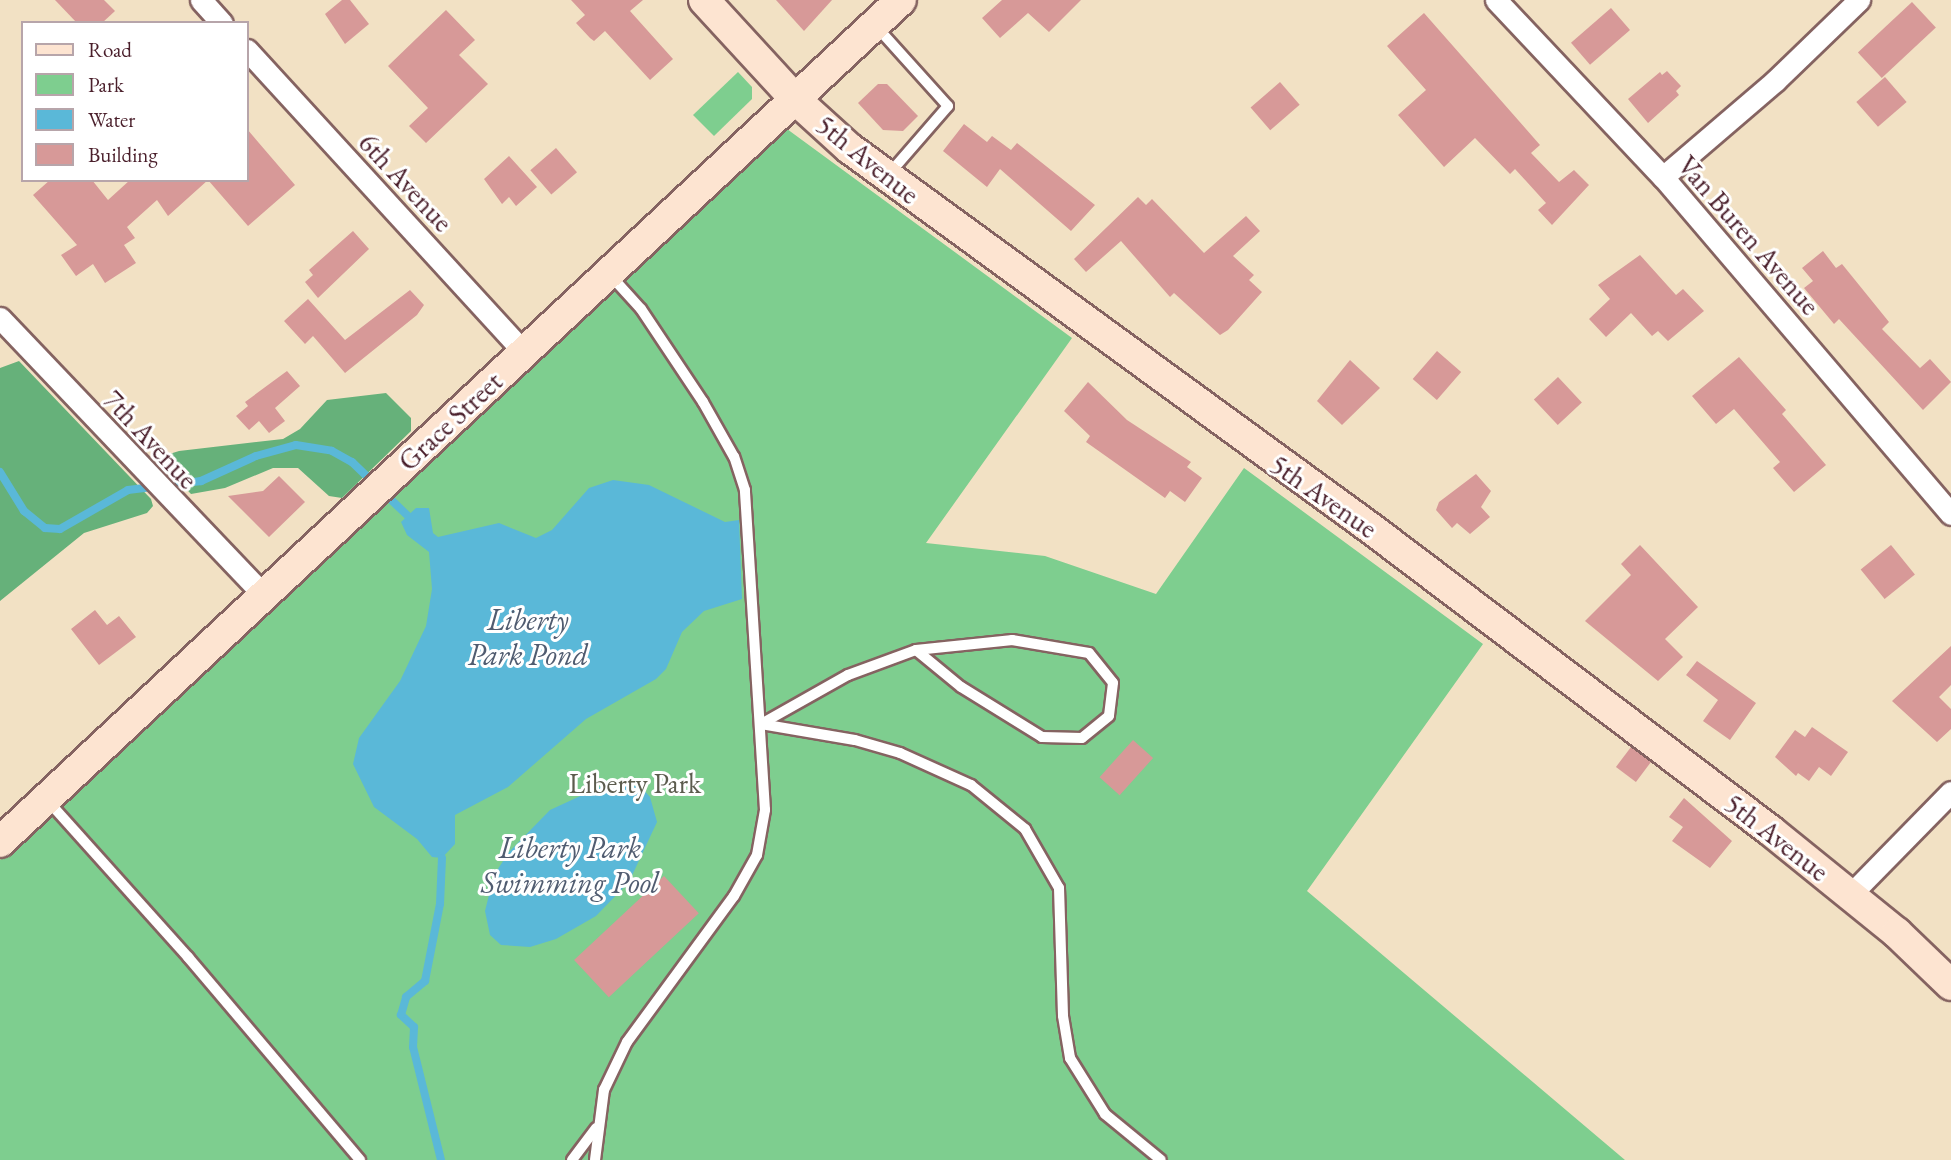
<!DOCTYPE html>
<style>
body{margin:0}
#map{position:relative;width:1951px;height:1160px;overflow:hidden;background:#f2e1c4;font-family:"EB Garamond",serif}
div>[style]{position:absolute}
.green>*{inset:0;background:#7ece8f}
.forest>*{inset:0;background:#66b17a}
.water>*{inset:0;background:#5ab8d8}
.stream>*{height:8px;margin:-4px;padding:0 4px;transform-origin:4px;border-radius:4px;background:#5ab8d8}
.building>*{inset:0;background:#d79998;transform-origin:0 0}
.roads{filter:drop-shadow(2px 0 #856361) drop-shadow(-2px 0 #856361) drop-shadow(0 2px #856361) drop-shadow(0 -2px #856361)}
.lane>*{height:10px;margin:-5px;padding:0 5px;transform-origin:5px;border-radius:5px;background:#fff}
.street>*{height:21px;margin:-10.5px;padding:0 10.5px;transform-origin:10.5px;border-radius:10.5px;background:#fff}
.secondary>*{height:30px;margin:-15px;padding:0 15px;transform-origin:15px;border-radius:15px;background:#fde4d1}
span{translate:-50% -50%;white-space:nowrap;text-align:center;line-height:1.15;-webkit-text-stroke:6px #fff;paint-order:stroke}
.street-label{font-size:28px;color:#4a1f2b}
.park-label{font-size:28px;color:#5c5c4e}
.water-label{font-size:30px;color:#505c70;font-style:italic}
.legend{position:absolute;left:21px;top:21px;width:228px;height:161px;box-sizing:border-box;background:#fff;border:2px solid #b7a5aa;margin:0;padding:9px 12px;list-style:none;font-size:21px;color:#4a1f2b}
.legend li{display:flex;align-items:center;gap:14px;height:35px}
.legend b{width:35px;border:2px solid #b7a5aa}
</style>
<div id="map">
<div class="green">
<div style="clip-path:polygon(738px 72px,752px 87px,752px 99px,714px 136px,693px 115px)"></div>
<div style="clip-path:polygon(787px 129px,1072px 338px,926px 543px,1045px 556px,1156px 594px,1244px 468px,1483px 644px,1307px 891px,1625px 1160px,0 1160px,0 860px)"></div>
</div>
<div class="forest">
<div style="clip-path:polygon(19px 361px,151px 499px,153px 506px,147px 513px,84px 533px,0 601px,0 368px)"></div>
<div style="clip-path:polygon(386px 393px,411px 418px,411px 431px,342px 498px,329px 496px,298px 468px,273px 468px,225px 488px,191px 494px,161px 463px,163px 456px,179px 451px,283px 439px,300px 429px,327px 400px)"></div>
</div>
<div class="water">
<div style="clip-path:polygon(613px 480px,649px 485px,725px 522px,739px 520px,742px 599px,704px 611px,682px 632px,666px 669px,656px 679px,586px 719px,508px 787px,455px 815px,455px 844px,442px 858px,432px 857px,417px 839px,374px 807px,353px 764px,359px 738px,400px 681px,426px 626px,432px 589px,429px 552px,407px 535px,401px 522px,416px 508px,429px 508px,433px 533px,438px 537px,499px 523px,536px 538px,552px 530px,589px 488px)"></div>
<div style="clip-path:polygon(615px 780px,642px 788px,650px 797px,657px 822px,629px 882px,596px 916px,556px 939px,530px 947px,501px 945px,490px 935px,485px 911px,494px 875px,509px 852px,550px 810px)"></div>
</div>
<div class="stream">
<div style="left:0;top:472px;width:46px;rotate:58.4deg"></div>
<div style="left:24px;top:511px;width:27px;rotate:39deg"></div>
<div style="left:45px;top:528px;width:15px;rotate:4deg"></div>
<div style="left:60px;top:529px;width:78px;rotate:-29.8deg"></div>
<div style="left:128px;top:490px;width:74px;rotate:-7deg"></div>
<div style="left:201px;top:481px;width:60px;rotate:-24.4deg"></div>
<div style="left:256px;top:456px;width:41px;rotate:-15.4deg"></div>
<div style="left:296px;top:445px;width:36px;rotate:9deg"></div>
<div style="left:332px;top:451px;width:23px;rotate:29deg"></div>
<div style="left:352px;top:462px;width:78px;rotate:44deg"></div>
<div style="left:441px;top:1160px;width:116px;rotate:-103.9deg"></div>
<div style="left:413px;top:1047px;width:20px;rotate:-87deg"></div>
<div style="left:414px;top:1027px;width:18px;rotate:-137deg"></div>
<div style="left:401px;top:1015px;width:19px;rotate:-74deg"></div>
<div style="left:406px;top:997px;width:25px;rotate:-40deg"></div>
<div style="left:425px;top:981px;width:78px;rotate:-79deg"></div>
<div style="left:440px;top:904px;width:46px;rotate:-87.5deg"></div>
</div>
<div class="building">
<div style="clip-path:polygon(55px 0,104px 0,115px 11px,102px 23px,77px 23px)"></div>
<div style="clip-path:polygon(342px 0,350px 0,369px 24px,345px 44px,325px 14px)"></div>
<div style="clip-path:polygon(571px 0,643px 0,630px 11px,673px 59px,650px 80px,605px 31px,594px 41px,590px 38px,576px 23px,585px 15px)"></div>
<div style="clip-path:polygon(776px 0,832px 0,804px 31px)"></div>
<div style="clip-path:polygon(1002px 0,1081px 0,1049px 32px,1028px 13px,1000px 38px,982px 18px)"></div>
<div style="left:1912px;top:2px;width:35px;height:74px;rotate:47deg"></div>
<div style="left:1611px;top:8px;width:29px;height:53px;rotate:49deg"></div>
<div style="clip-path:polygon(446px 10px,475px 40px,459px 55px,488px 84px,426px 143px,409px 126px,428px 108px,388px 66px)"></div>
<div style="clip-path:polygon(1424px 13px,1540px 145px,1531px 153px,1559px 182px,1574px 170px,1589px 185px,1552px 225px,1538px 210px,1546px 203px,1515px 169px,1510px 174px,1475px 138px,1444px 167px,1398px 115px,1426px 90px,1387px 46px)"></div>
<div style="clip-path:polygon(1667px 71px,1681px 86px,1676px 91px,1679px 95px,1648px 123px,1628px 99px,1660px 72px,1662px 75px)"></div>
<div style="left:1885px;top:77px;width:33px;height:38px;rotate:49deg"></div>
<div style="left:1280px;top:82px;width:30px;height:39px;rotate:49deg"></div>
<div style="clip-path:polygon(878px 84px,887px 84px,918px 116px,903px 131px,883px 130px,858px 103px)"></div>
<div style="clip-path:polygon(964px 124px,987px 142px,992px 136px,1011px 150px,1017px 143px,1095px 205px,1071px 231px,1000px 169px,987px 187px,943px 151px)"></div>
<div style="clip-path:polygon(247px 129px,295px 185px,248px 226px,208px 180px,247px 180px)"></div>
<div style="left:556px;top:148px;width:32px;height:34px;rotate:49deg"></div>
<div style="clip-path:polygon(509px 156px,537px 187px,516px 206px,509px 197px,502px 204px,484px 179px)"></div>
<div style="clip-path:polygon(50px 180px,92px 180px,108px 200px,130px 180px,208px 180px,168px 216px,157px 200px,127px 227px,135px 238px,124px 245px,136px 263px,105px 283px,93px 264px,76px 276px,61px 255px,77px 245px,33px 195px)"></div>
<div style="clip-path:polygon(1138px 197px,1146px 205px,1152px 199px,1204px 253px,1246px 216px,1260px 231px,1233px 256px,1254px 275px,1249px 280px,1262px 292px,1228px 330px,1220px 335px,1174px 293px,1170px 297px,1121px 241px,1086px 272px,1074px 259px)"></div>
<div style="clip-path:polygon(353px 231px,369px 249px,318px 298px,305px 282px,313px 275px,309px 270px)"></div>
<div style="clip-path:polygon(1823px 251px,1836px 268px,1842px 264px,1855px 280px,1889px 322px,1882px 329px,1920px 368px,1930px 359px,1951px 382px,1923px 410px,1839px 319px,1834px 324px,1804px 288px,1813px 281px,1802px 268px)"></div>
<div style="clip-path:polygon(1640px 255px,1676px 295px,1683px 289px,1704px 311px,1668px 341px,1658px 331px,1652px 336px,1631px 313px,1606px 337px,1589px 319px,1610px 299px,1598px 285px)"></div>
<div style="clip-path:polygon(410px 290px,424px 305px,417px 315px,345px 373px,313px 336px,305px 344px,284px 321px,308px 299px,345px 340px)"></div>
<div style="left:1437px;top:351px;width:32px;height:37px;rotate:41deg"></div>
<div style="clip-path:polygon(1739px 357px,1786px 410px,1782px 414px,1826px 465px,1794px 492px,1773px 468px,1780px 462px,1734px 409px,1716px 424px,1692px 396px)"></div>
<div style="clip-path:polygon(1350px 360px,1380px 388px,1342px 425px,1317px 401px)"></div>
<div style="clip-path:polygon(287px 371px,300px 386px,275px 408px,285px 421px,269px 433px,259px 421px,249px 430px,236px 416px,248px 406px,245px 402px)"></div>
<div style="left:1558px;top:377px;width:35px;height:33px;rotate:47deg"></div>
<div style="clip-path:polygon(1088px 382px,1127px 420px,1191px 462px,1187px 467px,1202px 478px,1185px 502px,1170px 491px,1165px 498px,1086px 442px,1090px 436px,1064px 411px)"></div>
<div style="clip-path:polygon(1476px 474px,1491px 491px,1481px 507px,1490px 517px,1470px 534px,1457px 523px,1452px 528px,1436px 510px,1439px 502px)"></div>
<div style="clip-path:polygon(279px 476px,305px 502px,269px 537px,228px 496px,263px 491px)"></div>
<div style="clip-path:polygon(1640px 545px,1698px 607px,1665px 639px,1683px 657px,1658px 681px,1585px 621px,1631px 575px,1621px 564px)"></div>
<div style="left:1891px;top:545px;width:38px;height:39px;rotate:51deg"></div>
<div style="clip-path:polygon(95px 610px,107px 625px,119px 616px,136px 637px,99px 665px,71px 629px)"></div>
<div style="clip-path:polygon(1951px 646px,1951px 685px,1939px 697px,1951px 709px,1951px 729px,1937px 742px,1892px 701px)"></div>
<div style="clip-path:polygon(1697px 661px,1756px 703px,1730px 740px,1703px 721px,1718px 700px,1686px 675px)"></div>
<div style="clip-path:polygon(1812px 727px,1848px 752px,1831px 776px,1819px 767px,1809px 781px,1798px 773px,1796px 776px,1775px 757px,1795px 730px,1805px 737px)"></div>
<div style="left:1133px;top:740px;width:27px;height:50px;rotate:42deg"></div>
<div style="left:1631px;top:747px;width:25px;height:25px;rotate:37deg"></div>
<div style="clip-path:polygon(1684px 798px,1732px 841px,1710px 868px,1672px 841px,1683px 827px,1669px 817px)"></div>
<div style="left:664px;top:876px;width:51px;height:123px;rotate:47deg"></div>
</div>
<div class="roads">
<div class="lane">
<div style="left:875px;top:25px;width:109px;rotate:48deg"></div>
<div style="left:948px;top:106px;width:91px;rotate:131deg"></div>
<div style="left:1012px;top:640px;width:78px;rotate:9.6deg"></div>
<div style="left:1089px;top:653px;width:38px;rotate:51deg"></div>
<div style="left:1113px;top:683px;width:33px;rotate:97deg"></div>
<div style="left:1109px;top:716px;width:35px;rotate:141deg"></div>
<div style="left:1082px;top:738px;width:40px;rotate:-178.6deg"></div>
<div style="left:1042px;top:737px;width:95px;rotate:-148.3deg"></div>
<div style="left:961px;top:687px;width:58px;rotate:-140.6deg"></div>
<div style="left:916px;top:650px;width:97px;rotate:-5.9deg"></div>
<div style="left:761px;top:724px;width:95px;rotate:9.7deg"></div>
<div style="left:855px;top:740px;width:47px;rotate:16.1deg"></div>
<div style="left:900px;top:753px;width:78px;rotate:24.3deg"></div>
<div style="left:971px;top:785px;width:70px;rotate:39.2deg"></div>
<div style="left:1025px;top:829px;width:68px;rotate:60deg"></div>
<div style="left:1059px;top:888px;width:128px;rotate:88.2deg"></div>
<div style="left:1063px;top:1016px;width:43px;rotate:80.5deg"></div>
<div style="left:1070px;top:1058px;width:66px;rotate:58deg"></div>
<div style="left:1105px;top:1114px;width:72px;rotate:39.4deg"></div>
<div style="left:761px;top:724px;width:100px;rotate:-29.4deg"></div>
<div style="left:848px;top:675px;width:72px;rotate:-20.2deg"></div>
<div style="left:48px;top:801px;width:210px;rotate:48.1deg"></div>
<div style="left:188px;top:957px;width:266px;rotate:49.7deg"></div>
<div style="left:572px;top:1160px;width:40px;rotate:-53deg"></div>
<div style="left:595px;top:1160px;width:71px;rotate:-82.7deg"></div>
<div style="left:604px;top:1090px;width:53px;rotate:-64.4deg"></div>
<div style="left:627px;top:1042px;width:181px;rotate:-53.8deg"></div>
<div style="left:734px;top:896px;width:47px;rotate:-60.7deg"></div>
<div style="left:757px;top:855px;width:46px;rotate:-79.9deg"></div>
<div style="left:765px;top:810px;width:321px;rotate:-93.6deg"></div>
<div style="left:745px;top:490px;width:35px;rotate:-108deg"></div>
<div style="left:734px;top:457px;width:63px;rotate:-119.4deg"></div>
<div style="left:703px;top:402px;width:112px;rotate:-123.7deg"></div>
<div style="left:641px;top:309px;width:45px;rotate:-132.3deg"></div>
</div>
<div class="street">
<div style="left:201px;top:0;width:31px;rotate:48deg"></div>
<div style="left:1496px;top:0;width:243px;rotate:46.7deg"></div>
<div style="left:1663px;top:177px;width:443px;rotate:49.5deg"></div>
<div style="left:247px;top:50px;width:410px;rotate:47.5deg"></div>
<div style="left:1663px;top:177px;width:148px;rotate:-40.6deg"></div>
<div style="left:1775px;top:81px;width:117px;rotate:-44deg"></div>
<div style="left:0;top:318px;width:383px;rotate:46.4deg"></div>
<div style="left:1850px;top:895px;width:144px;rotate:-45.6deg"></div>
</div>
<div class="secondary">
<div style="left:704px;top:0;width:134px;rotate:47.4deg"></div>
<div style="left:795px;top:99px;width:73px;rotate:42.2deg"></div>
<div style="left:849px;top:148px;width:648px;rotate:36.09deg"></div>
<div style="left:1373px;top:530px;width:499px;rotate:37.1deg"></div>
<div style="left:1771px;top:831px;width:162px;rotate:39deg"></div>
<div style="left:1897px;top:933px;width:75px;rotate:43.9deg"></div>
<div style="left:0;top:842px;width:1233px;rotate:-43.06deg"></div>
</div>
</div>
<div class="street-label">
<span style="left:868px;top:159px;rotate:39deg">5th Avenue</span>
<span style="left:406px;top:182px;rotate:47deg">6th Avenue</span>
<span style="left:1749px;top:235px;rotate:49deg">Van Buren Avenue</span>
<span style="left:450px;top:421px;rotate:-43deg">Grace Street</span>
<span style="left:151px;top:439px;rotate:47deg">7th Avenue</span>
<span style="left:1324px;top:496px;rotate:35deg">5th Avenue</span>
<span style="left:1777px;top:837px;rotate:38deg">5th Avenue</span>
</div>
<div class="park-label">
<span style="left:635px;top:783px">Liberty Park</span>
</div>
<div class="water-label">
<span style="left:528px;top:637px">Liberty<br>Park Pond</span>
<span style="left:570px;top:865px">Liberty Park<br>Swimming Pool</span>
</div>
<ul class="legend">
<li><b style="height:9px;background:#fde4d1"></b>Road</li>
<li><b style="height:19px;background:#7ece8f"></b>Park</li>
<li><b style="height:19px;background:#5ab8d8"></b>Water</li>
<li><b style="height:19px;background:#d79998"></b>Building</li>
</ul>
</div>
